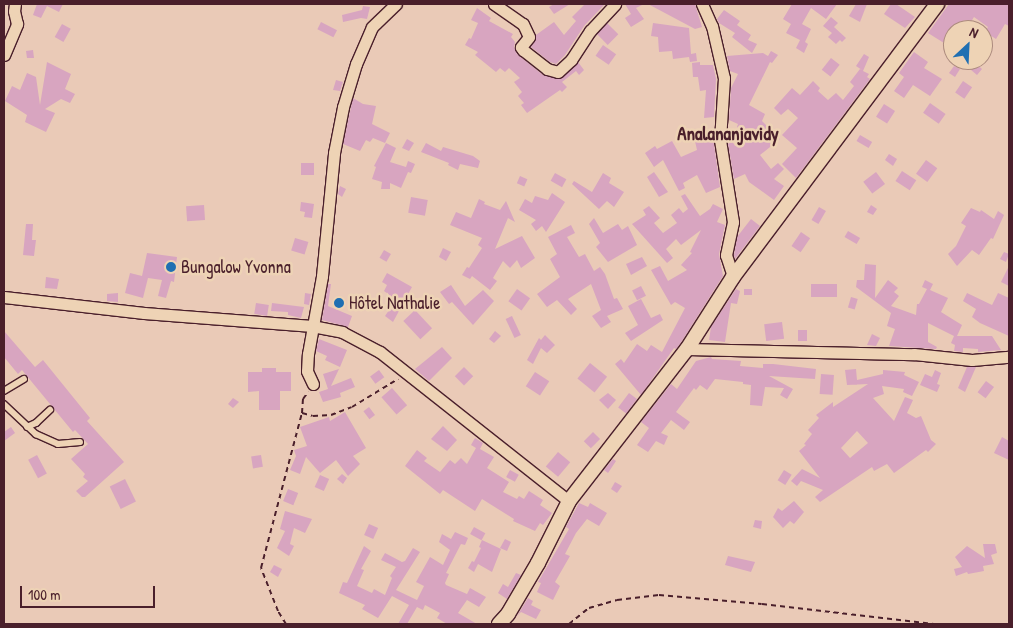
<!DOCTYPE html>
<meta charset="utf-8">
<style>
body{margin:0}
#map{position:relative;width:1013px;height:628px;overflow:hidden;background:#eacab7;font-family:"Patrick Hand",sans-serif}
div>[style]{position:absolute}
.building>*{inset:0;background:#d8a5c0;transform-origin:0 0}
.path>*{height:2px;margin-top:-1px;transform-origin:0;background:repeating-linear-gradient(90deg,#4a1f2b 0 5px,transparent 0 9px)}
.roads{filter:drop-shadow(1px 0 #4a1f2b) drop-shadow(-1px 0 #4a1f2b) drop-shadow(0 1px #4a1f2b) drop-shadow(0 -1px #4a1f2b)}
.service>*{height:5.5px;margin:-2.75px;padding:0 2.75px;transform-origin:2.75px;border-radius:2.75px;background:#eed3b5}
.minor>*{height:11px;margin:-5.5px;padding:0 5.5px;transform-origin:5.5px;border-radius:5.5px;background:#eed3b5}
.tertiary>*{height:14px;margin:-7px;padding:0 7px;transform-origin:7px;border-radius:7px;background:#eed3b5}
.dots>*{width:14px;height:14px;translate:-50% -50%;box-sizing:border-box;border:2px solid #eed3b5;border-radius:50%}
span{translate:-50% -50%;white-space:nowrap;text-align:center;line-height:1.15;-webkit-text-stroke:5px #eed3b5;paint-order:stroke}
.poi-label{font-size:18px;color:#4a1f2b}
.left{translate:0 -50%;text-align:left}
.neighbourhood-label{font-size:19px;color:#4a1f2b;font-weight:700}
.frame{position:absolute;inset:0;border:5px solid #4a1f2b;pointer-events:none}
.north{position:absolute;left:943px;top:20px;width:50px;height:50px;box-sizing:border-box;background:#eed3b5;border:1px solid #ac8b7e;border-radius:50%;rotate:25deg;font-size:14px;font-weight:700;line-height:20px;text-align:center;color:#4a1f2b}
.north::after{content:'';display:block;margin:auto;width:18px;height:22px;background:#1f6fb2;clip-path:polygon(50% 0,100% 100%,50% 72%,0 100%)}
.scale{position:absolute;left:20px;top:586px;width:135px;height:22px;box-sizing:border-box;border:2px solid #4a1f2b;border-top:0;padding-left:6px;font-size:15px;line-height:18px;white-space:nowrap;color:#4a1f2b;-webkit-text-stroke:4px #eed3b5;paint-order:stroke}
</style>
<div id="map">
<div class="building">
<div style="clip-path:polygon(37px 4px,63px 4px,59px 12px,47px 6px,41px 18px,33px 15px)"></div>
<div style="clip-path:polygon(554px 4px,570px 4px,554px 14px,549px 7px)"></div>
<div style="clip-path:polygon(585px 4px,605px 4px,584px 26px,565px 55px,556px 64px,550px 62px,531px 47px,535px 41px,536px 35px,554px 22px,564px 35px,576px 21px,572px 17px)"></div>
<div style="clip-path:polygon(625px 4px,644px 4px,636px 8px,644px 19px,631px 27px,625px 18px,631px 14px)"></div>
<div style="clip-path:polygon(648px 4px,695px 4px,702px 27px,695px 29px)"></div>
<div style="clip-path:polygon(792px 4px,837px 4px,826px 19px,811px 8px,802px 24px,811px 29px,805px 42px,808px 44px,804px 53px,796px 48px,800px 40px,786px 33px,791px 24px,783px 19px)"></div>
<div style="clip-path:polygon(856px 4px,867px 4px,860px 22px,849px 16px)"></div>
<div style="clip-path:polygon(891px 4px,896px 4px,915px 17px,905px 28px,884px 14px)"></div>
<div style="clip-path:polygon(949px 4px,1009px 4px,1009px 26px,1005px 24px,996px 39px,985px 32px,988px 27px,974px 17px,966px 30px,953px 30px,953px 42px,948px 38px,944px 43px,928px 33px)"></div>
<div style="clip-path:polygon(363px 6px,370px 7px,367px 19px,361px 18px,343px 22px,342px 15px,362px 10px)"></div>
<div style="clip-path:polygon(477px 8px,491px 18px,489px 21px,513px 34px,511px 37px,515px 42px,514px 47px,517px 54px,543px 75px,560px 79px,578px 62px,584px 70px,579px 75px,576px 71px,562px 82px,567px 87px,562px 92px,560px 90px,527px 113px,521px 105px,524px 103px,518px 96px,522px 92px,514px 82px,520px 78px,509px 68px,505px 72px,500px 68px,496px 72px,475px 55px,478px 52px,465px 45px,469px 38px,471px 39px,478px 23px,471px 20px)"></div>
<div style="clip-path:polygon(724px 10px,740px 21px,737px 25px,751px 35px,748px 40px,757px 44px,752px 53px,732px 37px,735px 33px,719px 23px,717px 19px)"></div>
<div style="clip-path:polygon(831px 17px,838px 23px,834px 27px,846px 38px,842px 42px,840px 40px,836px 44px,828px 37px,832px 33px,823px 26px)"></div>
<div style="left:321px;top:22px;width:18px;height:8px;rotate:27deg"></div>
<div style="left:607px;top:23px;width:16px;height:15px;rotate:45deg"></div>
<div style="clip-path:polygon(653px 23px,689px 28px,691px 54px,696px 53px,697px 61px,690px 62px,689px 57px,673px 59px,672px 51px,659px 52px,658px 37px,651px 36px)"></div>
<div style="left:62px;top:24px;width:10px;height:15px;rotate:29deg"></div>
<div style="left:603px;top:45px;width:16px;height:13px;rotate:35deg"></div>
<div style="clip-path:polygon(33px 50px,34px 58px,27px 58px,26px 51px)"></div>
<div style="clip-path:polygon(771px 51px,778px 55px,772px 63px,770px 62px,749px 105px,765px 114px,762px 121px,780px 139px,760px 155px,771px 169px,778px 163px,784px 169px,774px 179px,784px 186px,774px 200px,749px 182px,745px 174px,734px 179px,728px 144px,732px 141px,735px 146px,747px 137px,744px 134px,747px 132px,737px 127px,738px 124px,729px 120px,731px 88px,738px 74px,730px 71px,727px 56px,763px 53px,768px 56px)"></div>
<div style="clip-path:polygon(914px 52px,928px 62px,924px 68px,942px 79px,930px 96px,913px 85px,904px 98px,894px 91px,904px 77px,899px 73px)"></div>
<div style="clip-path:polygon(864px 54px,869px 57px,863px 71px,869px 74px,867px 77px,870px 79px,796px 178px,782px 164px,797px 148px,782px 135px,798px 118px,788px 109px,781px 115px,774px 108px,792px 88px,800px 95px,813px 81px,820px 88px,818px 91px,828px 100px,836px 93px,843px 100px,854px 86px,850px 82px,860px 69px,862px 70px,856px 66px)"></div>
<div style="left:831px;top:58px;width:11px;height:15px;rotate:38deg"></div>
<div style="clip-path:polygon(968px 60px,972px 60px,982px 69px,977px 75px,964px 64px)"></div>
<div style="clip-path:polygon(47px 62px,71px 74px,65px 89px,75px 94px,70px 103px,61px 99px,45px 109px,55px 113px,46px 132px,25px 122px,27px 115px,5px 101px,12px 86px,20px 90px,27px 73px,36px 77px,40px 105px)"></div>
<div style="clip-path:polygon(700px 62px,700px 65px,713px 65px,716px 79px,714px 117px,704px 118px,706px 90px,700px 91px,698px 77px,693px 77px,692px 63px)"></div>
<div style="clip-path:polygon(954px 66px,960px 69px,955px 77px,949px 73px)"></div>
<div style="clip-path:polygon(336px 80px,343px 82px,340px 91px,333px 90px)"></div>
<div style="left:963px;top:81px;width:11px;height:14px;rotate:34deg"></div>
<div style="clip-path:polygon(353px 98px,363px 104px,376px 106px,372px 124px,390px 133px,385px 143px,373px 138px,370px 142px,366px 140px,360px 151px,343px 144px)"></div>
<div style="left:930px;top:103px;width:19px;height:12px;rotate:35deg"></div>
<div style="left:884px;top:104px;width:13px;height:15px;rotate:32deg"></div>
<div style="left:860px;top:135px;width:14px;height:7px;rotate:30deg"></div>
<div style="clip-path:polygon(708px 137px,713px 137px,720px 187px,706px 193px,697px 175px,683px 183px,685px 188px,679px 191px,663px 160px,654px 167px,645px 153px,655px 146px,657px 149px,672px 141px,681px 157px,697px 150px,695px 141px)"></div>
<div style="clip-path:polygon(407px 139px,414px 143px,409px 151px,402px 148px)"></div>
<div style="clip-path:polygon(386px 143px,396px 148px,390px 162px,406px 167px,408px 161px,415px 164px,411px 173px,408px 172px,401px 188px,390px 183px,390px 189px,381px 189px,382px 182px,372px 179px,376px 167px,374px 166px)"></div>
<div style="clip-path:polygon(426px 143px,441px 151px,443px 147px,473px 156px,480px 161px,478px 168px,460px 164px,458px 170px,448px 165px,449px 163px,421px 152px)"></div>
<div style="clip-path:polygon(889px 154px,897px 159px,893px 166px,885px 160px)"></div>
<div style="left:926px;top:160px;width:14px;height:17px;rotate:36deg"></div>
<div style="left:301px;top:163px;width:13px;height:12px"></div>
<div style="left:902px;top:171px;width:17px;height:12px;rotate:33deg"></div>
<div style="clip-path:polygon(654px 172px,668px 192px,659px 197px,647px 177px)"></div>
<div style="left:876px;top:172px;width:15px;height:16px;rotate:53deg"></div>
<div style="left:555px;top:173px;width:13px;height:9px;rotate:29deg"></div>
<div style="clip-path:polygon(603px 173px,611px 178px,609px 183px,624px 192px,614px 207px,607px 201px,599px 209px,572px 184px,574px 181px,592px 192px)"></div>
<div style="left:520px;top:176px;width:8px;height:8px;rotate:23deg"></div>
<div style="clip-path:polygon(340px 186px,346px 189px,342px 197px,338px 194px)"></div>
<div style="clip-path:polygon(552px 193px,565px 202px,546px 232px,542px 226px,536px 231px,531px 224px,536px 220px,519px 210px,525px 199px,532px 203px,535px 196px,548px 200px)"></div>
<div style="clip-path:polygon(685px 194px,700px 216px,710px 209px,713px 204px,723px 209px,717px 222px,725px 225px,719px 254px,723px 276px,680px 344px,676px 349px,674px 348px,641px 395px,615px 364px,621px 359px,624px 363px,637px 344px,647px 351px,651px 345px,662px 352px,685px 308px,675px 302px,671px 305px,651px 270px,660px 266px,668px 281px,687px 270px,681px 265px,692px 253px,690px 252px,701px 230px,681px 245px,676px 239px,666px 249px,673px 258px,667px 263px,632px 224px,646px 215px,643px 210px,649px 206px,660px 218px,654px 223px,663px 233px,677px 223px,671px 215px,679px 208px,683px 213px,688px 209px,681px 196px)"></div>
<div style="left:411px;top:197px;width:17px;height:16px;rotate:10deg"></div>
<div style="clip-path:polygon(479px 199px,485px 202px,484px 204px,500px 210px,506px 201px,515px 222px,508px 218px,495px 249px,522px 236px,535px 258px,521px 268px,517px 260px,510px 268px,503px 261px,493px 278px,497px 281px,490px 290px,472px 276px,470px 279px,462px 275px,467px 267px,469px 268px,482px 248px,478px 245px,482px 238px,450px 225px,456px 212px,471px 218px)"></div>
<div style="clip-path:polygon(301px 202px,314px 204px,312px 218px,304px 217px,305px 212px,300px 211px)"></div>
<div style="left:204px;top:205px;width:15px;height:18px;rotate:86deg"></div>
<div style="clip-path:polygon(871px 205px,877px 209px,873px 215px,867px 212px)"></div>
<div style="left:819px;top:207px;width:8px;height:15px;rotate:30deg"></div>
<div style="clip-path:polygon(971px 208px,980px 212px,981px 210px,994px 219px,998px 211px,1004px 215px,993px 239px,991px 238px,979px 255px,972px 250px,957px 266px,948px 254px,956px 246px,966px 226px,961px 223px)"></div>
<div style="clip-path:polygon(594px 218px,603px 233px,618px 224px,622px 230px,628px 226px,637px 245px,608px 262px,596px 247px,600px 243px,589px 224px)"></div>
<div style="clip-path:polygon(751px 219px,760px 226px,735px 259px,734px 255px,737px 237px)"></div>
<div style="clip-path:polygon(26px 224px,33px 224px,32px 240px,36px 240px,34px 256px,23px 255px)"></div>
<div style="clip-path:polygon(571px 225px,575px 233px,567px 237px,579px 257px,585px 254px,594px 271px,600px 267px,605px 274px,614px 299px,617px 298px,623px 309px,607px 316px,611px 322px,601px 328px,592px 316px,601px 310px,591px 284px,568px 299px,577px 309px,571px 315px,557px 300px,547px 307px,537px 294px,560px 277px,550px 259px,557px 254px,548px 237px)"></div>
<div style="left:848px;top:231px;width:14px;height:7px;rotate:30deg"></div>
<div style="left:801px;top:232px;width:11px;height:17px;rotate:34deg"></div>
<div style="left:295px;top:238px;width:14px;height:13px;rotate:17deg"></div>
<div style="clip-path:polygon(443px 248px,451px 252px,446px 261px,439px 257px)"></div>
<div style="left:384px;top:250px;width:8px;height:9px;rotate:30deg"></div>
<div style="clip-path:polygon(1004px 252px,1009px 254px,1006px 262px,1000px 259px)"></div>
<div style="clip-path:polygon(147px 253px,177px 257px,174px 282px,171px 281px,166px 298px,158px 296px,162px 280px,148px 278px,143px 298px,125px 293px,130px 273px,142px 276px)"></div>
<div style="clip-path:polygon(642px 257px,647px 266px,631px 275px,626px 264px)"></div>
<div style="clip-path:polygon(865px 264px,876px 265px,875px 298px,888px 280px,898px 288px,894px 292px,899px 296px,891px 306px,916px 315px,917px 304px,919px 304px,927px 289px,922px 287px,925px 280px,933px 284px,930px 290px,948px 298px,941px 312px,962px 325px,957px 336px,992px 336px,1001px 350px,978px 352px,978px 349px,963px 348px,963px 352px,954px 351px,955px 345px,951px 343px,954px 336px,928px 323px,928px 342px,937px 347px,936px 349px,889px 346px,895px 329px,887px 326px,891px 313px,856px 287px,857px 280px,864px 280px)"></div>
<div style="clip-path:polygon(1009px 266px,1009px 286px,1001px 282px)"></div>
<div style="clip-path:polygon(387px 273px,412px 287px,393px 322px,385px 316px,396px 300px,384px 291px,387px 285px,382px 282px)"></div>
<div style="clip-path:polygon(46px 277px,59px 279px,57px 289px,45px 288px)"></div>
<div style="clip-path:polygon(328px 284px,331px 284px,328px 306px,352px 316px,348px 327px,322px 320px)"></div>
<div style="left:811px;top:284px;width:26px;height:13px"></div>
<div style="clip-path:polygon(451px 285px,465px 306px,483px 290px,494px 301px,473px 325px,452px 302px,449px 304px,440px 292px)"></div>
<div style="left:641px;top:286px;width:11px;height:10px;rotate:63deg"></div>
<div style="left:517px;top:289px;width:16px;height:15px;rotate:35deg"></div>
<div style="clip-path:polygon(736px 289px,740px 291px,737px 304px,731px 303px,725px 342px,709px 340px,711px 327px)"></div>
<div style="left:744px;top:289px;width:8px;height:6px"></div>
<div style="clip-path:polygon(118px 293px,118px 302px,107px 301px,107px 294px)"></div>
<div style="clip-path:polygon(305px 293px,311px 294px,309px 305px,304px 304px)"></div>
<div style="clip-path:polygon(967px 293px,992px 305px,998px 293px,1009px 298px,1009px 336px,980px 323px,972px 317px,976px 309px,963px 301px)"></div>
<div style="left:851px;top:297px;width:7px;height:11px;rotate:16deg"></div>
<div style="clip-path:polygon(641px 299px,651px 318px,660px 314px,663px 320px,631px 341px,625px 333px,638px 325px,628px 306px)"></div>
<div style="left:256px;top:303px;width:13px;height:11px;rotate:9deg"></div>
<div style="clip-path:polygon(272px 303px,304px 307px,301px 318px,288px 315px,288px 312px,271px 311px)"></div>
<div style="left:415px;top:310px;width:25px;height:16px;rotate:47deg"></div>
<div style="left:512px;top:316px;width:21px;height:7px;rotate:65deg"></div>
<div style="left:782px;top:322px;width:17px;height:18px;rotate:83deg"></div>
<div style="left:798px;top:330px;width:9px;height:11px"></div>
<div style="clip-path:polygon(4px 331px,35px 367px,43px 360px,90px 418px,87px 421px,124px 462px,85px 497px,82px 497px,76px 491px,88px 481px,83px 477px,85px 474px,71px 459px,88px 444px,75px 430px,73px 432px,22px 370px,18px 374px,4px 357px)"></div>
<div style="clip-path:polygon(495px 331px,501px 336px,494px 343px,489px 339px)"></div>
<div style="clip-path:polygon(872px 334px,880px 338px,876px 346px,867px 345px)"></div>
<div style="clip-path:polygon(545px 335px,555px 345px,547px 353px,541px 348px,533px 364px,527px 360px,539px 338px,541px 340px)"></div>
<div style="clip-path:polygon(319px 339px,347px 350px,340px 367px,325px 360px,327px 356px,316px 351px)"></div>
<div style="clip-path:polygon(442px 347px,452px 358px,429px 381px,415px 369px)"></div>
<div style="clip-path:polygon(711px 357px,712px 359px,741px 361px,740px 366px,763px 368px,763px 364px,773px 364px,816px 369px,815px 379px,769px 376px,793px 389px,787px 399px,780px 395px,784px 388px,765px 387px,762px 406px,750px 405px,751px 385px,743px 384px,743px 382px,715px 379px,707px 390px,700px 385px,696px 390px,694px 388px,676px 412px,690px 422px,684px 430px,671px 420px,661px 433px,668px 436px,664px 445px,656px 441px,648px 452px,637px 445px,649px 428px,641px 422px,671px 384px,677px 389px,696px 361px)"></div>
<div style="left:590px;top:363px;width:22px;height:20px;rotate:39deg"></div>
<div style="left:464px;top:367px;width:13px;height:13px;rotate:45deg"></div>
<div style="clip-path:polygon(967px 367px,976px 367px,965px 392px,958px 388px)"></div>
<div style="clip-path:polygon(262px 368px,276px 368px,276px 372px,291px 372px,291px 391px,280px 391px,280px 410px,259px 410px,259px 391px,248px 392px,248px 372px,262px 372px)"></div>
<div style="clip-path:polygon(339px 369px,331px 386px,351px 378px,355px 387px,340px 393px,341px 397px,323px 402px,319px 392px,328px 389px,323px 374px)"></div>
<div style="clip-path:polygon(evenodd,856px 369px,857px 380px,883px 374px,883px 370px,905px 372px,904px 375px,919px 382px,912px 396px,903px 392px,904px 389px,882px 386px,884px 394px,873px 398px,894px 421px,905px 397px,913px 400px,907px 413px,916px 418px,921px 416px,931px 440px,936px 444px,928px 452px,926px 450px,894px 473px,887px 464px,874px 471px,872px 467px,820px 502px,815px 497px,823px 490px,801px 481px,797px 486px,791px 481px,802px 469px,820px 478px,799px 451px,806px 445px,804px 444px,812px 434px,808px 430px,819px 418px,816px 415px,833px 402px,833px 407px,868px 384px,847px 385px,845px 370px,856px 369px,857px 431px,868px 443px,850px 458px,841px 448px,857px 431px)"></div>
<div style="left:379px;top:370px;width:9px;height:11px;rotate:54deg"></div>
<div style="clip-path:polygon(935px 370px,941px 373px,937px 384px,940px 385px,937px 392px,920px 385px,925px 374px,932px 377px)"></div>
<div style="left:535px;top:372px;width:17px;height:17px;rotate:33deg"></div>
<div style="left:821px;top:374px;width:13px;height:20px;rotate:4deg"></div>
<div style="left:986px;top:381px;width:10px;height:14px;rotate:37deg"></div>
<div style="left:392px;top:388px;width:23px;height:14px;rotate:49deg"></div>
<div style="clip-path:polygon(608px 393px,616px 400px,608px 409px,599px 400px)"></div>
<div style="left:629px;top:393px;width:10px;height:18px;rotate:37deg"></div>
<div style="clip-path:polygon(233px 398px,239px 402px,233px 408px,228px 404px)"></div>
<div style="left:369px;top:407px;width:10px;height:7px;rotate:53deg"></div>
<div style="clip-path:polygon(345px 412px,366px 448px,353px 456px,360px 464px,348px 476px,336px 460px,320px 473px,306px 457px,300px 474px,290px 470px,296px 456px,294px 450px,307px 446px,300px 427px,329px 417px,330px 421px)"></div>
<div style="clip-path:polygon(443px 426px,457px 440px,447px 451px,431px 439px)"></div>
<div style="clip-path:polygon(11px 427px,15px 433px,4px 441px,4px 432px)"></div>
<div style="left:593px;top:432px;width:10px;height:13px;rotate:45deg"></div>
<div style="clip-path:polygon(1002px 437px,1009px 441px,1009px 460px,994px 453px)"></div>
<div style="clip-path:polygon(475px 438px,483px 443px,480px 449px,494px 457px,487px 468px,509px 482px,503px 492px,517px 499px,519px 496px,524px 499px,529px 491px,543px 500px,540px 505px,552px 513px,543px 525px,540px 523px,535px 531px,513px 521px,514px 519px,482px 499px,475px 511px,443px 490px,440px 494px,405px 466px,417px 450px,427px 458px,424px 461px,440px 472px,450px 460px,455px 464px,461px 458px,467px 464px,476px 448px,471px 445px)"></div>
<div style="left:558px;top:452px;width:16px;height:19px;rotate:40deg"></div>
<div style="left:37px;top:455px;width:21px;height:10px;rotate:62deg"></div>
<div style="left:261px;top:455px;width:12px;height:10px;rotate:81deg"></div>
<div style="clip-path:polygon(613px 459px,616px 461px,608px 473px,604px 470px)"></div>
<div style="left:510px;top:470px;width:10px;height:8px;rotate:29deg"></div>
<div style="left:784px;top:470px;width:9px;height:12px;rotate:32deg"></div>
<div style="clip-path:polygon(342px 474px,347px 478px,343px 484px,337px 479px)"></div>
<div style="left:320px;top:475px;width:10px;height:13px;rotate:24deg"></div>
<div style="left:125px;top:479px;width:25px;height:17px;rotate:64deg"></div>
<div style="clip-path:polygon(615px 482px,622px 486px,617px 493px,611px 489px)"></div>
<div style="left:288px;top:489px;width:11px;height:13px;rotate:22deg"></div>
<div style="clip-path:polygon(794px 501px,804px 512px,794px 524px,790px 521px,783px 528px,773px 517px,778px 508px,782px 511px)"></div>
<div style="clip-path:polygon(579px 503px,588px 507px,590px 503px,607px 513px,599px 526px,587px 519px,576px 533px,565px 554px,570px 556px,555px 582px,560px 586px,553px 600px,537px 592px,541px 583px,538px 582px,569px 529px,566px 527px)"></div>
<div style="clip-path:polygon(285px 511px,312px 519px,305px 533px,294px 528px,290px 544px,294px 546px,289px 556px,277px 548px,285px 531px,280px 529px)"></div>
<div style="clip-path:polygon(755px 520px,762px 521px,761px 529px,753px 527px)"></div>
<div style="left:369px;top:524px;width:10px;height:12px;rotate:24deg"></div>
<div style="left:474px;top:527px;width:13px;height:8px;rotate:29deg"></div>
<div style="clip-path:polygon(455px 532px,468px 538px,465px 545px,461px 544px,446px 573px,449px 574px,445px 583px,446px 585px,467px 594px,470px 588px,486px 597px,479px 607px,467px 600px,458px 613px,477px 624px,447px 624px,437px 618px,440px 613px,425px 605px,423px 610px,417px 607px,407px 624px,398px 624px,409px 605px,392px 596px,378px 618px,362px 609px,365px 605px,339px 593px,343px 582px,347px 583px,364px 546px,371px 551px,361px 569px,364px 570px,357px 586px,372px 593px,374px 589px,385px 595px,392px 578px,390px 576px,396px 567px,381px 560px,385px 553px,402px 562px,405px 561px,413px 548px,420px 552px,396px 590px,417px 600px,424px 586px,416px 582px,430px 557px,443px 565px,450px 550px,439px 542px,442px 534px,451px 539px)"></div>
<div style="clip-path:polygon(505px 539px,511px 542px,507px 551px,500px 548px)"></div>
<div style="clip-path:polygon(482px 540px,501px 549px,492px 572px,478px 564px,474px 572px,468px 568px,472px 561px,474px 562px,481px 548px,479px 547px)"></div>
<div style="clip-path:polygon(983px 544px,995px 544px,997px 553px,991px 555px,994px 564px,983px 566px,984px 571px,968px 574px,967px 572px,956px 576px,954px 569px,962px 567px,955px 557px,967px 546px,985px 558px)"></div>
<div style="clip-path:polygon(728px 556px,755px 562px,751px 572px,725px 565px)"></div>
<div style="clip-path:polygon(274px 565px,282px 569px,278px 577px,270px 572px)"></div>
<div style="clip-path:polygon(516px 573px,521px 575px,507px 599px,498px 593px,503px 584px,508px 587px)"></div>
<div style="clip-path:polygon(528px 598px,533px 601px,531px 605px,541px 610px,536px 619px,521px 612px,517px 616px)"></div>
</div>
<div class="path">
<div style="left:302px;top:413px;width:11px;rotate:15deg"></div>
<div style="left:313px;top:416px;width:18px;rotate:-3deg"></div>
<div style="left:331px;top:415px;width:22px;rotate:-21deg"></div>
<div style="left:352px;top:407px;width:54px;rotate:-31.3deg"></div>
<div style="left:286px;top:624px;width:15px;rotate:-122deg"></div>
<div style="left:278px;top:611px;width:46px;rotate:-111.6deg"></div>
<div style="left:261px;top:568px;width:160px;rotate:-75.2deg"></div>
<div style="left:302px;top:413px;width:14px;rotate:-86deg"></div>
<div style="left:303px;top:399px;width:9px;rotate:-54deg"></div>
<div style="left:569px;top:624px;width:26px;rotate:-39deg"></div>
<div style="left:589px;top:608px;width:29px;rotate:-16deg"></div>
<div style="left:617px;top:600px;width:42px;rotate:-6.8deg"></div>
<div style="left:659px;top:595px;width:103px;rotate:5deg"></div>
<div style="left:762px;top:604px;width:173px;rotate:6.6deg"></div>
</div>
<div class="roads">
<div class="service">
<div style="left:4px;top:391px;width:23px;rotate:-31deg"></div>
<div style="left:4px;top:404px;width:44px;rotate:43.2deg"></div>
<div style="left:36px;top:434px;width:24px;rotate:24deg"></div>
<div style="left:58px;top:444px;width:22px;rotate:-5deg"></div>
<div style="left:27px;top:427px;width:10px;rotate:-24deg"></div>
<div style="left:36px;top:423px;width:19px;rotate:-43deg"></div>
</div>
<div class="minor">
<div style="left:494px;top:4px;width:35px;rotate:35deg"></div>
<div style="left:523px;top:24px;width:14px;rotate:65deg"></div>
<div style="left:529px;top:37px;width:13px;rotate:129deg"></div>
<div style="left:521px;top:47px;width:4px;rotate:56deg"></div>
<div style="left:523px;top:50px;width:31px;rotate:38deg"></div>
<div style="left:547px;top:69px;width:11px;rotate:15deg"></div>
<div style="left:558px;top:72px;width:18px;rotate:-43deg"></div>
<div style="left:571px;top:60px;width:35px;rotate:-57deg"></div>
<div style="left:590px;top:31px;width:37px;rotate:-47deg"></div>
<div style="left:702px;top:4px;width:24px;rotate:66deg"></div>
<div style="left:712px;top:26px;width:53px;rotate:77deg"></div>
<div style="left:724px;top:78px;width:62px;rotate:93.7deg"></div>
<div style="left:720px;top:140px;width:83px;rotate:81deg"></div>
<div style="left:733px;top:222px;width:34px;rotate:102deg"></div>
<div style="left:726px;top:255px;width:23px;rotate:72deg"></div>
<div style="left:4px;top:55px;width:34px;rotate:-67deg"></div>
<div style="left:17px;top:24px;width:13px;rotate:-103deg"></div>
<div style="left:14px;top:11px;width:7px;rotate:-82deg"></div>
<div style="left:4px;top:297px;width:141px;rotate:6.5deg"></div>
<div style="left:144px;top:313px;width:169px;rotate:4.4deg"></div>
<div style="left:312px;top:326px;width:31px;rotate:11deg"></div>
<div style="left:342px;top:332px;width:43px;rotate:27.8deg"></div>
<div style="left:380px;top:352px;width:241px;rotate:38.3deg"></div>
<div style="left:687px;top:349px;width:227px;rotate:1.3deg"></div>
<div style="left:914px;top:354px;width:58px;rotate:5.9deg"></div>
<div style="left:972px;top:360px;width:37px;rotate:-5deg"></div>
<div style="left:313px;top:384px;width:14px;rotate:-115deg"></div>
<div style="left:307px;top:371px;width:17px;rotate:-87deg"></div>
<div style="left:308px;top:354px;width:79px;rotate:-79.8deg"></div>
<div style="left:322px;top:276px;width:124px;rotate:-84.4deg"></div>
<div style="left:334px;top:153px;width:47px;rotate:-78.9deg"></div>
<div style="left:343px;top:107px;width:45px;rotate:-73.2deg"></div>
<div style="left:356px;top:64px;width:40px;rotate:-66.6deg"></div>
<div style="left:372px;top:27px;width:33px;rotate:-44deg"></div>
</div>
<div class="tertiary">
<div style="left:499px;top:624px;width:13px;rotate:-48deg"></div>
<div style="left:508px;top:614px;width:59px;rotate:-59.5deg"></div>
<div style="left:538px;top:563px;width:69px;rotate:-63.4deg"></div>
<div style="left:569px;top:501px;width:192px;rotate:-52.2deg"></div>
<div style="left:687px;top:349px;width:85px;rotate:-57.4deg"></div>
<div style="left:733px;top:277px;width:341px;rotate:-53.2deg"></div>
</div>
</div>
<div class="dots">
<div style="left:171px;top:267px;background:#1f6fb2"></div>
<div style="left:339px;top:303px;background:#1f6fb2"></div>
</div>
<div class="poi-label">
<span class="left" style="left:181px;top:267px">Bungalow Yvonna</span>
<span class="left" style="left:349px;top:303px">Hôtel Nathalie</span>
</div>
<div class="neighbourhood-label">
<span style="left:728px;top:134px">Analananjavidy</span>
</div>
<div class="frame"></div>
<div class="north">N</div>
<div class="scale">100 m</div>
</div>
